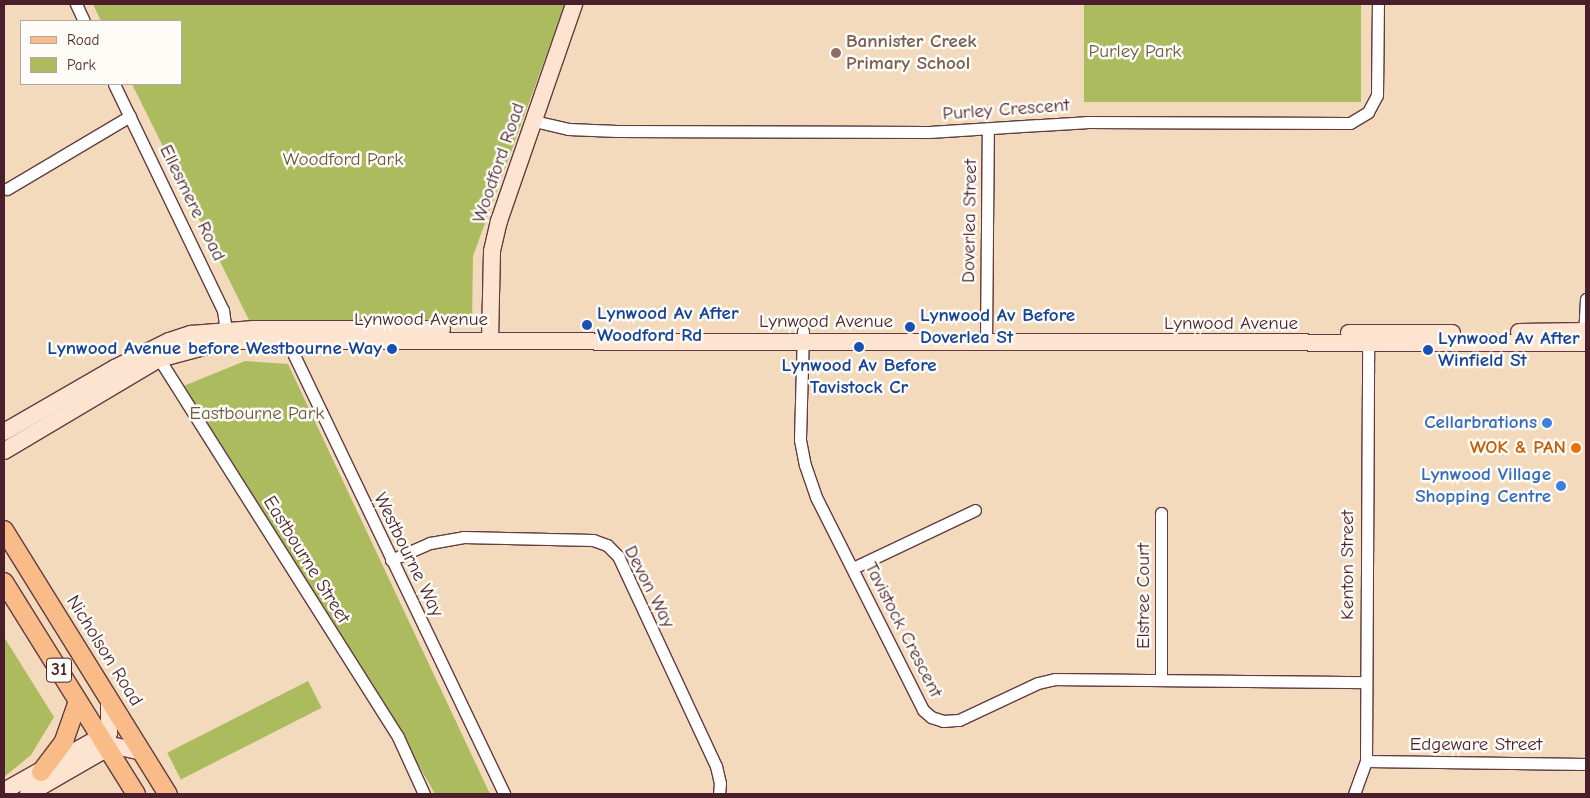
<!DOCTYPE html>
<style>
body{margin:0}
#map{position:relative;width:1590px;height:798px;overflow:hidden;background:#f3dabc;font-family:"Comic Neue",sans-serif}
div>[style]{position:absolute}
.green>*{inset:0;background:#acbb5e;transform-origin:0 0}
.roads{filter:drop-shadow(1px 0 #633b41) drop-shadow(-1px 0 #633b41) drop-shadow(0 1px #633b41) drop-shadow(0 -1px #633b41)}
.street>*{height:11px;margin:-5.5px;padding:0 5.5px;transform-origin:5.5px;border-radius:5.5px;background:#fff}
.secondary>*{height:16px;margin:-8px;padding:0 8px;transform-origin:8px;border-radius:8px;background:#fde4d0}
.primary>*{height:18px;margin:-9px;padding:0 9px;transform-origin:9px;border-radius:9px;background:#f9bc89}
.dots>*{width:14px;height:14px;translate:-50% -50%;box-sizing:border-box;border:2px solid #fdfcf7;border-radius:50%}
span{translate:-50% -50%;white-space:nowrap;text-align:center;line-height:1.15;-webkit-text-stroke:5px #fdfcf7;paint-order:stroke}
.shield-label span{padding:1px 4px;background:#fdfcf7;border:1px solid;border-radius:4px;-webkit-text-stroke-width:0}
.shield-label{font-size:18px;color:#4a1f2b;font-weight:700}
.education-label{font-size:19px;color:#785e54;font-weight:700}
.left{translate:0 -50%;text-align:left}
.park-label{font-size:19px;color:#6c563d}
.street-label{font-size:19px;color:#4a1f2b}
.transit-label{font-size:19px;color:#164399;font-weight:700}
.right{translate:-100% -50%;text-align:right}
.shop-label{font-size:19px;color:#366cbe;font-weight:700}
.food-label{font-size:19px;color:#c56008;font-weight:700}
.frame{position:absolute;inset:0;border:5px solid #4a1f2b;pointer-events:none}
.legend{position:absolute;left:20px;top:20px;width:162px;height:65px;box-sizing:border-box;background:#fdfcf7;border:1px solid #b5a4a5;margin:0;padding:6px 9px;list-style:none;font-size:15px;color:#4a1f2b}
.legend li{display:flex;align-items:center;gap:10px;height:25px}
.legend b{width:25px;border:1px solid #b5a4a5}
</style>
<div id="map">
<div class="green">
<div style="clip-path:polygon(93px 4px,565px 4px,473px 256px,472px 324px,409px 328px,250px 322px,132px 84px,181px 84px,181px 21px,101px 21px)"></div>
<div style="left:1084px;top:4px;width:277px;height:98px"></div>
<div style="clip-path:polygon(245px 361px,288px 364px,490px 794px,435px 794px,376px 690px,181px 387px)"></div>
<div style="clip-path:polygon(4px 637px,54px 717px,31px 755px,4px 777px)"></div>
<div style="left:308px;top:681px;width:30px;height:158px;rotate:63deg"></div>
</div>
<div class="roads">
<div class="street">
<div style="left:76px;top:4px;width:19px;rotate:65deg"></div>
<div style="left:114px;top:84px;width:251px;rotate:64.3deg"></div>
<div style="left:223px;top:310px;width:27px;rotate:82deg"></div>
<div style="left:534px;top:121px;width:35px;rotate:13deg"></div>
<div style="left:568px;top:129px;width:49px;rotate:2.3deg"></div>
<div style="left:617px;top:131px;width:312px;rotate:0.2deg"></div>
<div style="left:929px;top:132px;width:157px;rotate:-3.6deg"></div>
<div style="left:1086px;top:122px;width:264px;rotate:0.2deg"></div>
<div style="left:1350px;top:123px;width:21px;rotate:-31deg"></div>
<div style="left:1368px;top:112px;width:19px;rotate:-62deg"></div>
<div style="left:1377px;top:95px;width:91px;rotate:-89.4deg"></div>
<div style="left:7px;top:189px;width:143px;rotate:-30.7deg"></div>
<div style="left:803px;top:331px;width:109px;rotate:91.6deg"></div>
<div style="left:800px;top:440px;width:25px;rotate:79deg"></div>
<div style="left:805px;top:465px;width:34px;rotate:71deg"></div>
<div style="left:816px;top:497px;width:238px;rotate:63.3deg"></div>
<div style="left:923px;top:710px;width:11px;rotate:41deg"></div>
<div style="left:931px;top:717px;width:13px;rotate:18deg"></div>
<div style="left:943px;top:721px;width:16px;rotate:-4deg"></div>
<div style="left:959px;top:720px;width:87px;rotate:-25.1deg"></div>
<div style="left:1038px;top:683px;width:17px;rotate:-13deg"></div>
<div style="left:1055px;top:679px;width:311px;rotate:0.6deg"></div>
<div style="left:288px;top:335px;width:21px;rotate:73deg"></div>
<div style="left:294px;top:355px;width:487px;rotate:64.4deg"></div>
<div style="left:1584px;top:337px;width:38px;rotate:-87deg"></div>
<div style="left:986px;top:343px;width:214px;rotate:-89.5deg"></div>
<div style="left:156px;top:354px;width:453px;rotate:57.7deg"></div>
<div style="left:398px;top:737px;width:63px;rotate:65.5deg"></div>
<div style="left:391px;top:560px;width:43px;rotate:-23.6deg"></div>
<div style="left:430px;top:543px;width:34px;rotate:-10deg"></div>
<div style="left:463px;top:537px;width:130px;rotate:1.3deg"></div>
<div style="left:593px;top:540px;width:15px;rotate:20deg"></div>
<div style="left:607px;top:545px;width:16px;rotate:45deg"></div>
<div style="left:618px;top:556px;width:232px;rotate:65deg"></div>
<div style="left:716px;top:766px;width:17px;rotate:77deg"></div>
<div style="left:720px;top:783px;width:11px;rotate:95deg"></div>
<div style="left:853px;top:568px;width:135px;rotate:-25.4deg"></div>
<div style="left:1161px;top:680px;width:167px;rotate:-90deg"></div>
<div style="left:1366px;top:761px;width:220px;rotate:0.8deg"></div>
<div style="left:1354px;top:794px;width:35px;rotate:-70deg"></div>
<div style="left:1366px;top:761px;width:426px;rotate:-89.7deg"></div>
</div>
<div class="secondary">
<div style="left:1519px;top:332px;width:67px;rotate:-0.9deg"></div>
<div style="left:1349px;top:333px;width:103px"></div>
<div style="left:490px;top:340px;width:89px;rotate:-88.7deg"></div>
<div style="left:492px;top:251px;width:31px;rotate:-77deg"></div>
<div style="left:499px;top:221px;width:230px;rotate:-70.9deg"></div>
<div style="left:4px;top:432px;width:128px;rotate:-30deg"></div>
<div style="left:115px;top:368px;width:60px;rotate:-26.6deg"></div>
<div style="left:169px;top:341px;width:23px;rotate:-18deg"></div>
<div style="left:191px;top:334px;width:63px;rotate:-4.5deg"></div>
<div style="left:254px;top:329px;width:188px"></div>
<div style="left:4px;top:451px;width:180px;rotate:-30.7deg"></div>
<div style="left:159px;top:359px;width:70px;rotate:-14.8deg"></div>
<div style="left:227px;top:341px;width:1359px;rotate:0.08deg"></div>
<div style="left:4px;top:791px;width:102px;rotate:-29.3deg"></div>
<div style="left:93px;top:741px;width:50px;rotate:12.7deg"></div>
<div style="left:28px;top:794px;width:84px;rotate:-29.9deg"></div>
<div style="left:101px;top:752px;width:21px;rotate:-67deg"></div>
<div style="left:109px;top:733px;width:34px;rotate:-90deg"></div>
</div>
<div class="primary">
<div style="left:4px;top:530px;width:311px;rotate:58.2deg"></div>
<div style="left:4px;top:582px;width:250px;rotate:58.1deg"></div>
<div style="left:41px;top:772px;width:39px;rotate:-53deg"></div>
<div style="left:64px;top:741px;width:42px;rotate:-70.7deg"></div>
</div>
</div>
<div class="dots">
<div style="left:836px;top:53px;background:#8d6e63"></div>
<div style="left:587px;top:325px;background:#1a4fb4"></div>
<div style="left:910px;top:327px;background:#1a4fb4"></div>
<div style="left:859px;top:347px;background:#1a4fb4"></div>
<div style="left:392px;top:349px;background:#1a4fb4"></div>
<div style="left:1428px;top:350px;background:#1a4fb4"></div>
<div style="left:1547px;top:423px;background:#3f7fe0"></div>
<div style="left:1576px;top:448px;background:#e8710a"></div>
<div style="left:1561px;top:486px;background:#3f7fe0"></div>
</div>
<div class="shield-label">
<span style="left:59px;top:670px">31</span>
</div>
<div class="education-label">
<span class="left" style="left:846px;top:53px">Bannister Creek<br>Primary School</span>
</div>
<div class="park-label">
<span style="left:1135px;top:52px">Purley Park</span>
<span style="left:343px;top:160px">Woodford Park</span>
<span style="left:257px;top:414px">Eastbourne Park</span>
</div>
<div class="street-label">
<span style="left:1006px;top:110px;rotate:-4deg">Purley Crescent</span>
<span style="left:499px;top:163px;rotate:-71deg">Woodford Road</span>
<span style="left:192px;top:203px;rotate:64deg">Ellesmere Road</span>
<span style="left:970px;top:221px;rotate:-89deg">Doverlea Street</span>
<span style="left:421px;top:320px">Lynwood Avenue</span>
<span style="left:826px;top:322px">Lynwood Avenue</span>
<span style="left:1231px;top:324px">Lynwood Avenue</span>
<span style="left:408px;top:555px;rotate:64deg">Westbourne Way</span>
<span style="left:306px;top:560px;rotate:58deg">Eastbourne Street</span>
<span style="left:1348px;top:565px;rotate:-90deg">Kenton Street</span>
<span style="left:649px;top:587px;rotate:63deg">Devon Way</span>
<span style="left:1144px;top:596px;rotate:-90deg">Elstree Court</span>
<span style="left:903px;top:630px;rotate:63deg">Tavistock Crescent</span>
<span style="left:104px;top:651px;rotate:58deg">Nicholson Road</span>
<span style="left:1476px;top:745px">Edgeware Street</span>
</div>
<div class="transit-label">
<span class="left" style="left:597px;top:325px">Lynwood Av After<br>Woodford Rd</span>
<span class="left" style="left:920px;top:327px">Lynwood Av Before<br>Doverlea St</span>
<span class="left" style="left:1438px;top:350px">Lynwood Av After<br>Winfield St</span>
<span class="right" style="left:382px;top:349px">Lynwood Avenue before Westbourne Way</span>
<span style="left:859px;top:377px">Lynwood Av Before<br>Tavistock Cr</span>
</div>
<div class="shop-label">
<span class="right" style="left:1537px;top:423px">Cellarbrations</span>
<span class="right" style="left:1551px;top:486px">Lynwood Village<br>Shopping Centre</span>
</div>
<div class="food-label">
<span class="right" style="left:1566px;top:448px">WOK &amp; PAN</span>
</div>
<div class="frame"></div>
<ul class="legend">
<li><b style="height:6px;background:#f9bc89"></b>Road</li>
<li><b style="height:14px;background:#acbb5e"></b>Park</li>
</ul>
</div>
